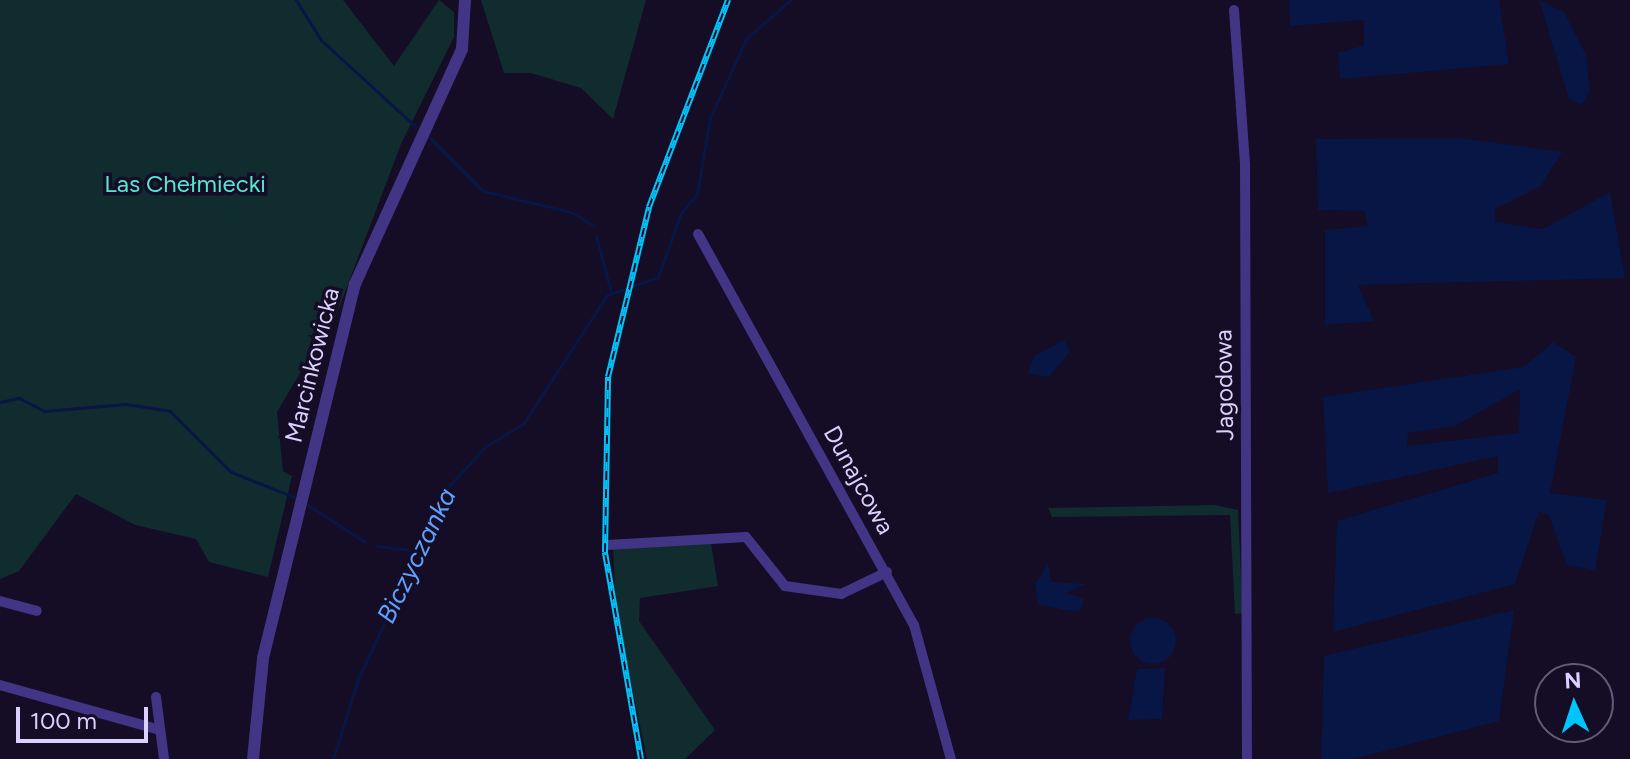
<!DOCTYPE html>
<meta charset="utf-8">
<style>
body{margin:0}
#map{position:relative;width:1630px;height:759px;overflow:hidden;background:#140d25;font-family:Figtree,sans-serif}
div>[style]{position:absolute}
.green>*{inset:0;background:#102c2f}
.water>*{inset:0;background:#071644}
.round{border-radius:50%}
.stream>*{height:3px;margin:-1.5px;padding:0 1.5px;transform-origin:1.5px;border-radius:1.5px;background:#071644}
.minor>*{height:10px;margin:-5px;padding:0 5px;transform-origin:5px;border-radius:5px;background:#423586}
.tertiary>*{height:12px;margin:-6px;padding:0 6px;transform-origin:6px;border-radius:6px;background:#423586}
.rail>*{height:6px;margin-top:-3px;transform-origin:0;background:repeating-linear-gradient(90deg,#140d25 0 9px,#00c4fc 0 18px);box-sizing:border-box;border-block:2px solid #00c4fc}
span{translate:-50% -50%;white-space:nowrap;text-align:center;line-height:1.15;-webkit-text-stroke:7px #140d25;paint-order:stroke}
.park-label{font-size:24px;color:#55e6d3}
.street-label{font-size:24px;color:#dbd1ff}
.water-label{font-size:26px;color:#5fa1ff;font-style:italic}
.north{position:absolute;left:1534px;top:663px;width:80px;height:80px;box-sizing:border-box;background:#140d25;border:2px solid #645b7c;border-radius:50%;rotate:357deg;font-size:22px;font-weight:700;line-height:32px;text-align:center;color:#dbd1ff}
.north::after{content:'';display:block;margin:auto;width:28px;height:36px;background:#00c4fc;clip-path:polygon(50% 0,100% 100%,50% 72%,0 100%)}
.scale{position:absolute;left:16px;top:707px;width:132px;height:36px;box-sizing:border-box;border:4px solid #dbd1ff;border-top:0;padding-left:10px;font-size:24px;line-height:28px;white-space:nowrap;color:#dbd1ff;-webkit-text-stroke:6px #140d25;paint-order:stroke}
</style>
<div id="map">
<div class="green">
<div style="clip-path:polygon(0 0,343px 0,394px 66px,439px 0,454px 12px,454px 37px,401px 144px,322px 353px,303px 368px,277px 412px,283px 471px,292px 476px,268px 577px,209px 562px,196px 539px,135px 525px,76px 494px,19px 571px,0 579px)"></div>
<div style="clip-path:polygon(481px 0,646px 0,613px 119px,581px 88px,531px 73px,504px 73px)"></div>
<div style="clip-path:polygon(1215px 505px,1238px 510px,1243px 613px,1235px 614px,1230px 515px,1052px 517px,1048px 508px)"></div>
<div style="clip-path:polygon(711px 543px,718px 586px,640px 598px,639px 621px,715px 730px,685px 759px,647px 759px,616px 610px,613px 549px)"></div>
</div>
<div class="water">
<div style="clip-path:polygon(1289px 0,1499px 0,1509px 64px,1340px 79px,1338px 53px,1364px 45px,1364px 20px,1290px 26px)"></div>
<div style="clip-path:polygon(1539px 0,1564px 12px,1586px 55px,1590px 90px,1582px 105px,1569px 99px)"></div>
<div style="clip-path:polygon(1459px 138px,1562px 152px,1541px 186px,1495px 209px,1495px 222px,1543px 229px,1610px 192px,1625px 278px,1358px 285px,1374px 321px,1325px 325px,1325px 230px,1368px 226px,1364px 211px,1318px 210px,1316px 139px)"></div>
<div style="clip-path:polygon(1064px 340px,1070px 351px,1049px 377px,1028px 373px,1034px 356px)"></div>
<div style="clip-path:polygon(evenodd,1553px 342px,1576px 357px,1550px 493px,1607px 500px,1595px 570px,1567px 565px,1549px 515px,1539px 512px,1515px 584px,1333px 632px,1337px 521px,1498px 473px,1498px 456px,1328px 493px,1323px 397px,1524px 367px,1553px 342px,1520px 389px,1519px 433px,1407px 446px,1408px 433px,1455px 426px,1520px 389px)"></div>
<div style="clip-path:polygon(1048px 563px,1051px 582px,1087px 584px,1066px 593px,1084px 599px,1079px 612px,1038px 605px,1035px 584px)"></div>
<div style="clip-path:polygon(1514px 610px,1499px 721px,1353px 759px,1321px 759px,1324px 656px)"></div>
<div class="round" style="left:1130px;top:618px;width:46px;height:46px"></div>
<div style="clip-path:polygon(1165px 668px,1162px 719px,1128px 720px,1137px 669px)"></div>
</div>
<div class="stream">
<div style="left:296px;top:0;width:47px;rotate:58deg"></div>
<div style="left:321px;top:40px;width:129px;rotate:42.5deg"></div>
<div style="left:429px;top:137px;width:76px;rotate:45deg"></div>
<div style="left:483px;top:191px;width:90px;rotate:13.4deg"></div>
<div style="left:571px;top:212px;width:27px;rotate:31deg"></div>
<div style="left:596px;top:236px;width:58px;rotate:75deg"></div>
<div style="left:0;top:402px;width:19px;rotate:-12deg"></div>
<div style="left:19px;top:398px;width:28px;rotate:27deg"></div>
<div style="left:44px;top:411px;width:82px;rotate:-4.9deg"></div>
<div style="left:126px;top:404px;width:45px;rotate:9deg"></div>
<div style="left:170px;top:411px;width:86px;rotate:45deg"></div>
<div style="left:231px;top:472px;width:68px;rotate:21.6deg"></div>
<div style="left:308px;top:505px;width:68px;rotate:33deg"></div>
<div style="left:377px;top:546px;width:42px;rotate:6.8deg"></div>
<div style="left:333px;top:759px;width:84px;rotate:-72.6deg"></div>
<div style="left:358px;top:679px;width:212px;rotate:-64.9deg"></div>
<div style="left:448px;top:487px;width:56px;rotate:-47.2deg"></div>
<div style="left:486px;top:446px;width:43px;rotate:-30.7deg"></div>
<div style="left:523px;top:424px;width:154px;rotate:-56.9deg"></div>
<div style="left:607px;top:295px;width:54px;rotate:-19.4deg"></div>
<div style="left:658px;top:277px;width:68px;rotate:-70.2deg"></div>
<div style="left:681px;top:213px;width:25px;rotate:-50deg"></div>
<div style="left:697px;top:194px;width:77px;rotate:-80.3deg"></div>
<div style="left:710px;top:118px;width:87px;rotate:-65.5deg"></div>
<div style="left:746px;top:39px;width:59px;rotate:-41.6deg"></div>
</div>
<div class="minor">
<div style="left:1234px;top:10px;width:154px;rotate:85.9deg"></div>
<div style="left:1245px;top:164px;width:595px;rotate:89.81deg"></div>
<div style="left:698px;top:234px;width:447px;rotate:61.1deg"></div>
<div style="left:914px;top:625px;width:139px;rotate:74.6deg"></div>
<div style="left:607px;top:545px;width:139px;rotate:-3.3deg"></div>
<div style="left:746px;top:537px;width:63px;rotate:51.5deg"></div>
<div style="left:785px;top:586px;width:57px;rotate:8.1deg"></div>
<div style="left:841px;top:594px;width:51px;rotate:-25.6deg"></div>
<div style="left:0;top:601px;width:38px;rotate:15deg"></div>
<div style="left:0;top:685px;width:166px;rotate:15.7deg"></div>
<div style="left:156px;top:697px;width:63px;rotate:82.6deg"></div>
</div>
<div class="tertiary">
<div style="left:253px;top:759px;width:101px;rotate:-84.3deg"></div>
<div style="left:263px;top:658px;width:385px;rotate:-76.2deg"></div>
<div style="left:355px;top:284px;width:258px;rotate:-65.5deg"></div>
<div style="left:462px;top:49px;width:49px;rotate:-86.5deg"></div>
</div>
<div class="rail">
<div style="left:641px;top:759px;width:210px;rotate:-99.9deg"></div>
<div style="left:605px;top:552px;width:175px;rotate:-89deg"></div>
<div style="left:608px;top:377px;width:175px;rotate:-76.4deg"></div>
<div style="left:649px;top:207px;width:222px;rotate:-69.1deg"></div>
</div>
<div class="park-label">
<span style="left:185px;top:184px">Las Chełmiecki</span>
</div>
<div class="street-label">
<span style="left:312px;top:365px;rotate:-76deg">Marcinkowicka</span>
<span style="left:1224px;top:385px;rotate:-91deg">Jagodowa</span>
<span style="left:859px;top:480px;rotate:61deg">Dunajcowa</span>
</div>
<div class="water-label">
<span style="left:417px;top:556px;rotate:-64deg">Biczyczanka</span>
</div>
<div class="north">N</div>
<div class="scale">100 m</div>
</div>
